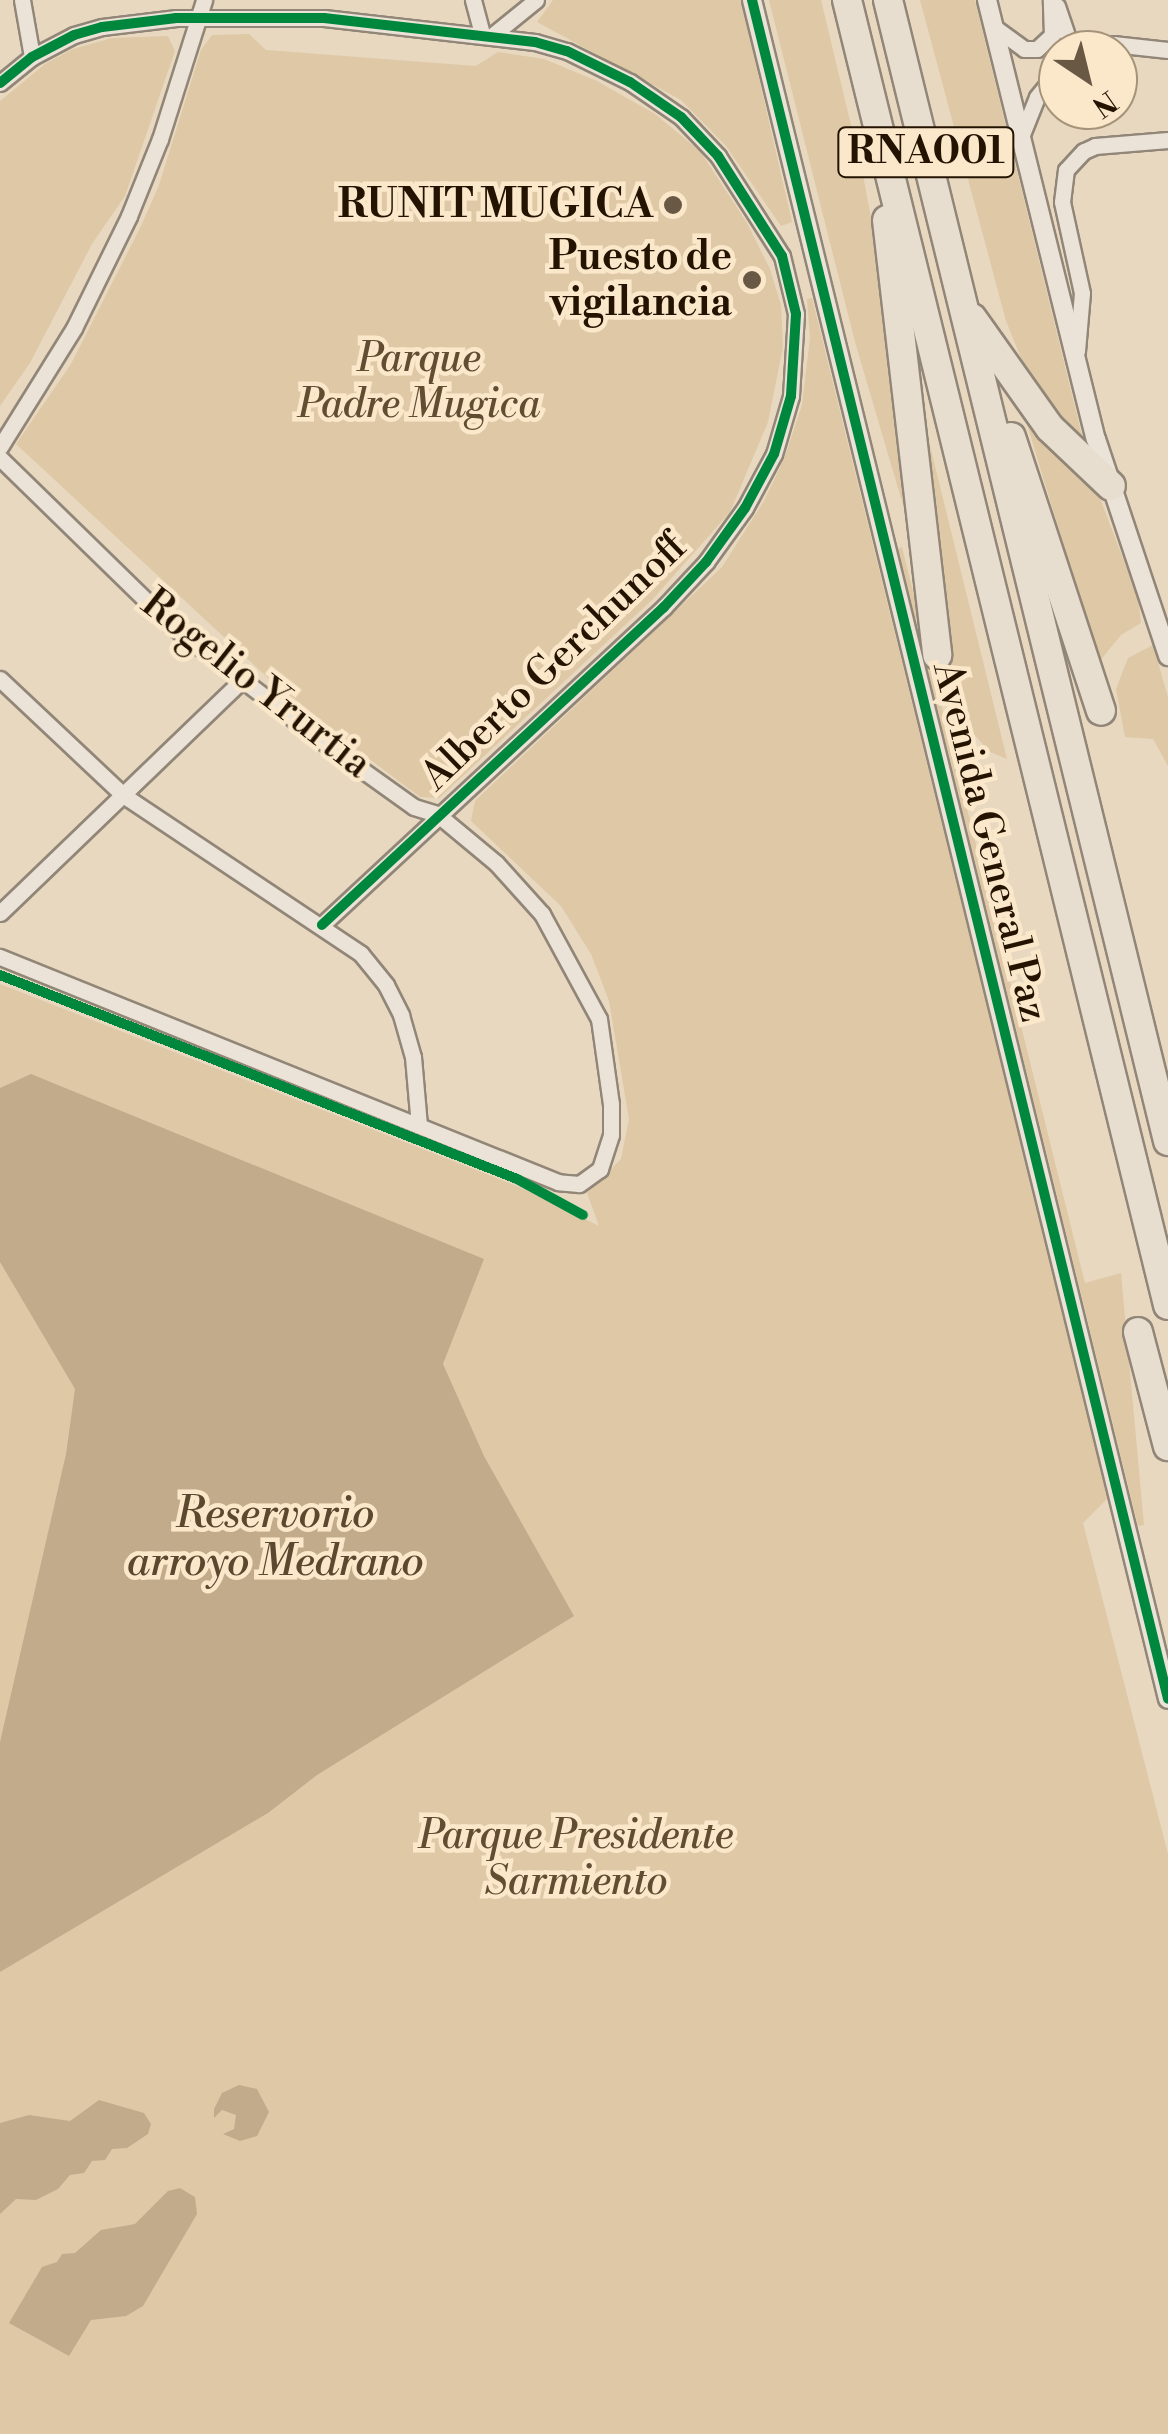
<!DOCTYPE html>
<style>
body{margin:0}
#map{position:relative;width:1168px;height:2434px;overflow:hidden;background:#e8d8c0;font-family:"Libre Bodoni",serif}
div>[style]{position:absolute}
.green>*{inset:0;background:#dec8a6}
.water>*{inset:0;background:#c2ab8b}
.roads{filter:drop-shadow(2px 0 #918677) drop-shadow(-2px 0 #918677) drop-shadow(0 2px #918677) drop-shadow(0 -2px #918677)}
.minor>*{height:15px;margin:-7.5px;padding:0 7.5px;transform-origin:7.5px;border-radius:7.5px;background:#ebe3d7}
.tertiary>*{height:18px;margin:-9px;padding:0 9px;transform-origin:9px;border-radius:9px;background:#ebe3d7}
.motorway>*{height:28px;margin:-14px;padding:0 14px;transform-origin:14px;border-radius:14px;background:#e7ded0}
.cycleway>*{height:10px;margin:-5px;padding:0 5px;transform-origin:5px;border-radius:5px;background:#00873e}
.dots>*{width:28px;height:28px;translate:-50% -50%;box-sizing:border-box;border:5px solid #fbe8cb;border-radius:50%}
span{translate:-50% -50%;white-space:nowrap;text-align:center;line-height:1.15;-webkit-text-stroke:9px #fbe8cb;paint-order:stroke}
.shield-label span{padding:2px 8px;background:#fbe8cb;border:2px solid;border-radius:8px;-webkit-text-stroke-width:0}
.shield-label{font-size:38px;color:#241301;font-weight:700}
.poi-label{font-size:40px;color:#241301;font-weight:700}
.right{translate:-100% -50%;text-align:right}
.park-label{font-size:40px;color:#624d33;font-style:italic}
.street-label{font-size:40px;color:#241301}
.water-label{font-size:42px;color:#5c482f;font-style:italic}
.north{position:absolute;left:1038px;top:30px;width:100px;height:100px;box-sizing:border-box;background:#fbe8cb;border:2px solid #a5937a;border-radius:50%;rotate:145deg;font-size:28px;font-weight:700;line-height:40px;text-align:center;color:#241301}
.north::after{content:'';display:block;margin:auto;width:35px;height:45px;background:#695844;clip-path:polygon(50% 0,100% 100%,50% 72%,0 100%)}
</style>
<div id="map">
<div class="green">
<div style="clip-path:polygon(553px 0,741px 0,792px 222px,781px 226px,726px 146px,681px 100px,537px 22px)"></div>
<div style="clip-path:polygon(769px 0,821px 0,863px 175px,880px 266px,918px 556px,855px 342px)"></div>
<div style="clip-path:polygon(920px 0,975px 0,1084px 444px,1058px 421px,1032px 385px,1006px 321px)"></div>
<div style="clip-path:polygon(249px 34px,266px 50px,476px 66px,498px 52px,544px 59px,597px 81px,655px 114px,700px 151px,747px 223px,770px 269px,781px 305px,783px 347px,768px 422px,730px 512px,653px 599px,439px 798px,420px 797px,295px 703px,16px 444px,71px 364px,142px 224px,159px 185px,201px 50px,212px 35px)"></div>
<div style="clip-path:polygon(168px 36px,175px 51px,125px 196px,92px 244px,30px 363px,0 406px,0 101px,45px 64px,73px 49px,112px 38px)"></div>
<div style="clip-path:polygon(812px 298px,1088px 1415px,1107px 1499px,1083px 1523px,1168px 1854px,1168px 2434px,0 2434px,0 984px,522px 1188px,599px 1226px,587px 1193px,621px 1159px,629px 1119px,609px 1001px,591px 954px,561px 906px,471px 821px,475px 801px,722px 567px,764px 501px,784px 459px,802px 405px,810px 338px,807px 299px)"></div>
<div style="clip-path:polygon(921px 409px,1007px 759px,990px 752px,968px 728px,948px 670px)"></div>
<div style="clip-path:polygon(1023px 411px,1098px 493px,1138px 598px,1141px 623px,1121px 635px,1099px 662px)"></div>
<div style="clip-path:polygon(902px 547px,1085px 1283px,1121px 1273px,1144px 1525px,1138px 1526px,898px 549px)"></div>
<div style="clip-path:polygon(1153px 645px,1168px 697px,1168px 766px,1153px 739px,1125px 737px,1116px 689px,1128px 658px)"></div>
</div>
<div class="water">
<div style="clip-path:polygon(31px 1074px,484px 1259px,443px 1364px,484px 1456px,574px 1616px,317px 1775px,268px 1813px,0 1972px,0 1742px,66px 1454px,75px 1389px,0 1262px,0 1088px)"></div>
<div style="clip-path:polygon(239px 2085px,257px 2089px,269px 2112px,257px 2136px,240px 2141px,223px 2134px,234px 2129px,236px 2115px,222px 2110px,214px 2118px,214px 2109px,222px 2093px)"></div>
<div style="clip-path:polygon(99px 2100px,144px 2113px,151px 2124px,148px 2134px,127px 2148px,112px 2149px,105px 2160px,92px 2161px,84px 2173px,70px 2175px,58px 2189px,36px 2200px,16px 2199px,0 2214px,0 2123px,29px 2115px,70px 2121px)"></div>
<div style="clip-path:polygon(180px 2188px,195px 2197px,197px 2214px,143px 2306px,126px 2316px,91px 2320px,69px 2356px,9px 2323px,42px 2267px,57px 2262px,62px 2254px,75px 2253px,101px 2230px,135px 2224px,168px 2191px)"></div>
</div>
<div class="roads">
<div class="minor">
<div style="left:22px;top:0;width:58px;rotate:80deg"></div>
<div style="left:473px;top:0;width:34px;rotate:75deg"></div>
<div style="left:1057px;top:6px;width:46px;rotate:71.2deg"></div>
<div style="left:994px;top:27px;width:37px;rotate:36deg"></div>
<div style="left:1024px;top:49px;width:13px"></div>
<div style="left:1037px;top:49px;width:21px;rotate:-43deg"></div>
<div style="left:1052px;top:35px;width:35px;rotate:-92deg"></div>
<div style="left:494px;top:34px;width:54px;rotate:-39deg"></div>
<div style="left:1087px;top:50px;width:27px;rotate:-13deg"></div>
<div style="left:1113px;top:44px;width:55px;rotate:6.2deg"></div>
<div style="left:0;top:83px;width:41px;rotate:-39.1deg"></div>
<div style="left:32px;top:57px;width:47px;rotate:-27.6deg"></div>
<div style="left:74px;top:35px;width:29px;rotate:-16deg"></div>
<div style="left:102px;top:27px;width:75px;rotate:-6.9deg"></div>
<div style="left:176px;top:18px;width:148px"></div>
<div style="left:324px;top:18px;width:212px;rotate:6.5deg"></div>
<div style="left:535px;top:42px;width:33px;rotate:16deg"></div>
<div style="left:567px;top:51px;width:70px;rotate:26.2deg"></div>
<div style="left:630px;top:82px;width:62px;rotate:34.5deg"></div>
<div style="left:681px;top:117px;width:54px;rotate:46.5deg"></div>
<div style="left:718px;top:156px;width:119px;rotate:57.4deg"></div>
<div style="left:782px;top:256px;width:60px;rotate:76.4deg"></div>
<div style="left:796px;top:314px;width:82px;rotate:93.5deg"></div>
<div style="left:791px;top:396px;width:60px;rotate:106.3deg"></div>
<div style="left:774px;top:454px;width:61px;rotate:118.2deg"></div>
<div style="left:745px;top:508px;width:67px;rotate:125.8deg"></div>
<div style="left:706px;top:562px;width:62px;rotate:133deg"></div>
<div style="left:664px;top:607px;width:467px;rotate:137.1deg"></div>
<div style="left:1021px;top:137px;width:43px;rotate:-68.2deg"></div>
<div style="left:1037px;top:97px;width:33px;rotate:-51deg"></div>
<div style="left:1077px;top:351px;width:58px;rotate:-85.1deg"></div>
<div style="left:1082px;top:293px;width:93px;rotate:-102.4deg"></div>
<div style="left:1062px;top:202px;width:32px;rotate:-83deg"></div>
<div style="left:1066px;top:170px;width:26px;rotate:-47deg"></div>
<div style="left:1084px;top:151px;width:12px;rotate:-24deg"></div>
<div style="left:1095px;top:146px;width:73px;rotate:-4.7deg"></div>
<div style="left:0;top:447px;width:140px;rotate:-58.1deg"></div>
<div style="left:74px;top:328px;width:125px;rotate:-63.8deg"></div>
<div style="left:129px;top:216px;width:83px;rotate:-68.1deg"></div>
<div style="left:160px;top:139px;width:146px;rotate:-72.4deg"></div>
<div style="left:0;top:458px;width:239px;rotate:44.3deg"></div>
<div style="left:171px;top:625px;width:200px;rotate:37.5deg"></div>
<div style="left:330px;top:747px;width:103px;rotate:35.5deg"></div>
<div style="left:414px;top:807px;width:24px;rotate:17deg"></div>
<div style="left:437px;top:814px;width:77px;rotate:39.7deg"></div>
<div style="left:496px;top:863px;width:69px;rotate:48deg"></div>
<div style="left:542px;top:914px;width:119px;rotate:61.5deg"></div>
<div style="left:599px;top:1019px;width:86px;rotate:82deg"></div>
<div style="left:611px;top:1104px;width:31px;rotate:90deg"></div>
<div style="left:611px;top:1135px;width:36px;rotate:108deg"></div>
<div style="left:600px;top:1169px;width:26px;rotate:144deg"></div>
<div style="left:579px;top:1184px;width:21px;rotate:-175deg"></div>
<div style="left:558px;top:1182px;width:602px;rotate:-158.04deg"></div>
<div style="left:0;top:679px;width:169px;rotate:43.3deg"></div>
<div style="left:123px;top:795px;width:286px;rotate:33.7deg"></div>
<div style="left:361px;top:954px;width:40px;rotate:51deg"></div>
<div style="left:386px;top:985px;width:34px;rotate:63deg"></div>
<div style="left:401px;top:1015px;width:44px;rotate:74.1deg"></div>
<div style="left:413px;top:1057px;width:69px;rotate:85deg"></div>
<div style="left:0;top:913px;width:335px;rotate:-43.9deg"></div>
</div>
<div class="tertiary">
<div style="left:752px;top:0;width:1749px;rotate:76.24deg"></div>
<div style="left:987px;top:0;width:452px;rotate:76.1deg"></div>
<div style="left:1096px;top:439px;width:229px;rotate:71.6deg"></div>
</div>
<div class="motorway">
<div style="left:847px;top:0;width:1344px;rotate:76.18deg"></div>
<div style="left:888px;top:0;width:1175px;rotate:76.21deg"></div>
<div style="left:887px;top:220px;width:438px;rotate:83.4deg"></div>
<div style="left:972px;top:318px;width:135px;rotate:54.7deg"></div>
<div style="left:1050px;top:428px;width:84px;rotate:43.6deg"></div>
<div style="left:1011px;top:437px;width:288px;rotate:71.8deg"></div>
<div style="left:1138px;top:1332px;width:118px;rotate:75.3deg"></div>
</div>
</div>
<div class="cycleway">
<div style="left:752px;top:0;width:1749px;rotate:76.24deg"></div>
<div style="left:0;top:83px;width:41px;rotate:-39.1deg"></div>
<div style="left:32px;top:57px;width:47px;rotate:-27.6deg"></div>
<div style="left:74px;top:35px;width:29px;rotate:-16deg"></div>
<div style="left:102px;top:27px;width:75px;rotate:-6.9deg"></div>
<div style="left:176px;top:18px;width:148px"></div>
<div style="left:324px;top:18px;width:212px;rotate:6.5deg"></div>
<div style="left:535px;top:42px;width:33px;rotate:16deg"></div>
<div style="left:567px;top:51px;width:70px;rotate:26.2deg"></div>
<div style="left:630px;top:82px;width:62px;rotate:34.5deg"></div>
<div style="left:681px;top:117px;width:54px;rotate:46.5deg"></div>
<div style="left:718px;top:156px;width:119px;rotate:57.4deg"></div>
<div style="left:782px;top:256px;width:60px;rotate:76.4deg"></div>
<div style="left:796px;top:314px;width:82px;rotate:93.5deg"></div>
<div style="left:791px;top:396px;width:60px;rotate:106.3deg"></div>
<div style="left:774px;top:454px;width:61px;rotate:118.2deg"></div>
<div style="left:745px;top:508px;width:67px;rotate:125.8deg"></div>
<div style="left:706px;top:562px;width:62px;rotate:133deg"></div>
<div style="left:664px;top:607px;width:467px;rotate:137.1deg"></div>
<div style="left:0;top:975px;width:556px;rotate:21.53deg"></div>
<div style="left:517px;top:1179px;width:75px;rotate:28.6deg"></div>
</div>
<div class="dots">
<div style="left:673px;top:205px;background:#695844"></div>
<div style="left:752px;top:280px;background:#695844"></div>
</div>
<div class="shield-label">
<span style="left:926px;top:152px">RNA001</span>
</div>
<div class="poi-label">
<span class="right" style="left:653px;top:205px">RUNIT MUGICA</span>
<span class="right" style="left:732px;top:280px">Puesto de<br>vigilancia</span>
</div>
<div class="park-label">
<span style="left:419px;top:382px">Parque<br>Padre Mugica</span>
<span style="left:576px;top:1859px">Parque Presidente<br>Sarmiento</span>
</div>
<div class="street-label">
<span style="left:554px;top:662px;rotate:-44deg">Alberto Gerchunoff</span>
<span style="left:256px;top:684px;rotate:38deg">Rogelio Yrurtia</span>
<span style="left:990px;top:842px;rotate:76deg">Avenida General Paz</span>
</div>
<div class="water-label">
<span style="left:275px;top:1539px">Reservorio<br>arroyo Medrano</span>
</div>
<div class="north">N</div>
</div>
